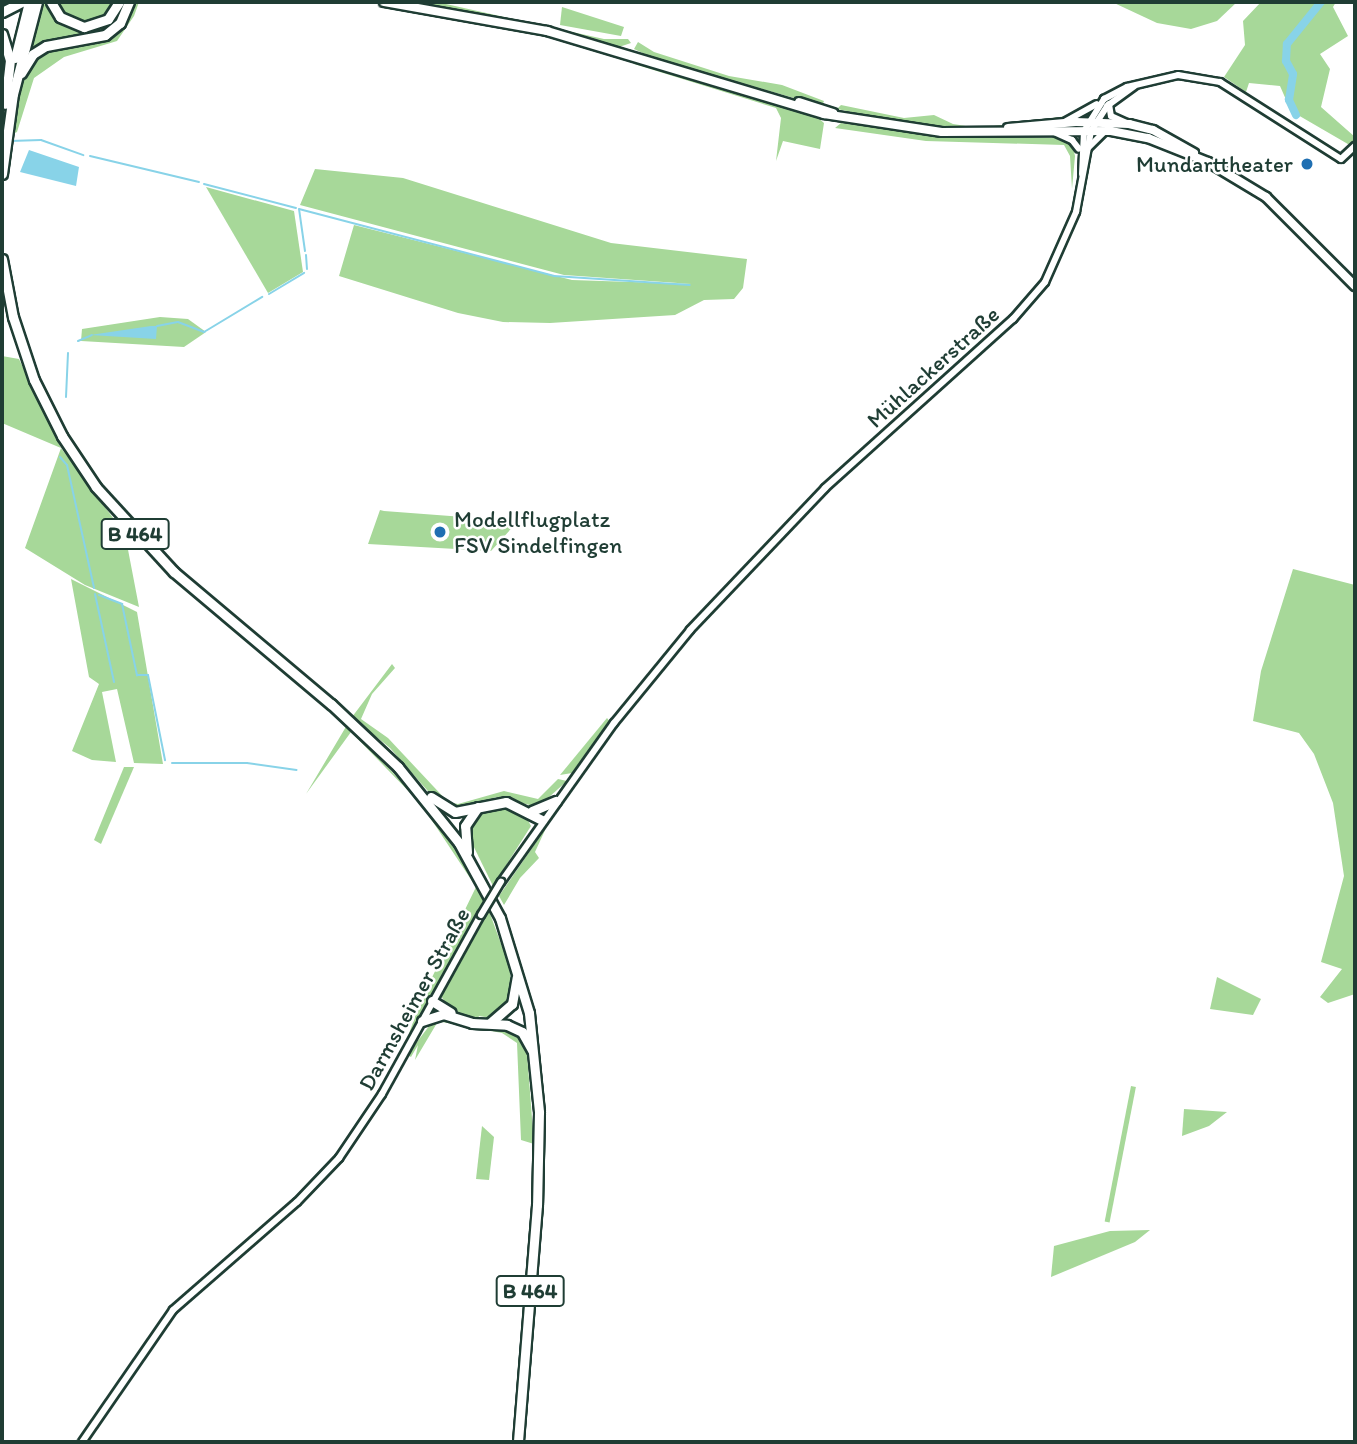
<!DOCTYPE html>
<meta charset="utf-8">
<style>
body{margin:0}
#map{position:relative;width:1357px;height:1444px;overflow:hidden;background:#fff;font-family:Itim,sans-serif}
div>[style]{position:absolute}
.green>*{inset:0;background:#a7d899;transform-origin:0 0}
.water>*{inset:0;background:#88d3e8}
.stream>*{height:2px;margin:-1px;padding:0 1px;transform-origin:1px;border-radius:1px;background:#88d3e8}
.river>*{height:8px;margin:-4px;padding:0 4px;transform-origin:4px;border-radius:4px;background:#88d3e8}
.roads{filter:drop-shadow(2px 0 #1f3d34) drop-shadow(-2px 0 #1f3d34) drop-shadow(0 2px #1f3d34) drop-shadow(0 -2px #1f3d34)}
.minor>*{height:6px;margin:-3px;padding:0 3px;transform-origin:3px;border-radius:3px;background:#fff}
.major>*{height:8px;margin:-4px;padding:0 4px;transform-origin:4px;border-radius:4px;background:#fff}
.highway>*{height:9px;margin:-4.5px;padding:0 4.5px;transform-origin:4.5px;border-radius:4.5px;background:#fff}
.bridges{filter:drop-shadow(2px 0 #1f3d34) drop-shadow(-2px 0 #1f3d34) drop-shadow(0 2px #1f3d34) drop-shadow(0 -2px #1f3d34)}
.minor-bridge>*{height:6px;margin:-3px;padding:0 3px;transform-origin:3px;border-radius:3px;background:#fff}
.dots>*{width:19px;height:19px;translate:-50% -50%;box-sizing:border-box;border:4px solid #fff;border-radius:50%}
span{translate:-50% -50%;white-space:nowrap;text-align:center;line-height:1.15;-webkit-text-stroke:5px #fff;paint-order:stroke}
.shield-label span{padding:2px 5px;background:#fff;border:2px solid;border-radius:5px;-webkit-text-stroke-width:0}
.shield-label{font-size:21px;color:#1f3d34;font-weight:700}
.poi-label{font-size:23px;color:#1f3d34}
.right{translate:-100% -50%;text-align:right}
.left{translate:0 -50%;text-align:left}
.street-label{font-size:23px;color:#1f3d34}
.frame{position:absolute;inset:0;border:4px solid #1f3d34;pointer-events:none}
</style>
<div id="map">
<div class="green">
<div style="clip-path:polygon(40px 2px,48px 2px,69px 26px,88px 30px,110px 21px,124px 2px,106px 30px,29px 55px,25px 53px)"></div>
<div style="clip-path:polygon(53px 2px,116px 2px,111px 13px,90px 25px,64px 18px)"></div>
<div style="clip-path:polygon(133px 2px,139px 2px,134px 16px,117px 41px,64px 57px,34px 78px,17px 132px,9px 136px,26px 67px,42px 51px,112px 37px,128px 18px)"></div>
<div style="clip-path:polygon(405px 2px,437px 2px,604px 39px,628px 39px,631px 43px,619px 47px)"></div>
<div style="clip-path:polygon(1112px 2px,1237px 2px,1217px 21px,1191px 29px,1157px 23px)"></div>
<div style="clip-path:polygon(1261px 2px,1336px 2px,1333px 7px,1348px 36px,1320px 54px,1330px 69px,1321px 107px,1355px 137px,1353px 147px,1291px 111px,1280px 86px,1249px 83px,1246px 92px,1224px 77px,1245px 45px,1243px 21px)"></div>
<div style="clip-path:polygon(562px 7px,624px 27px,621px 36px,560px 25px)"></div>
<div style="clip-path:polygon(638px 42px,654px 52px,729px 76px,782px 85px,824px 101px,822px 106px,653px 58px,634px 49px)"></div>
<div style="clip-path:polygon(633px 60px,816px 116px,824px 123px,820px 149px,783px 141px,776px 161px,781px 118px,776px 108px,634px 64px)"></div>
<div style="clip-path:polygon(841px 105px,904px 118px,934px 115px,953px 124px,979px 128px,1074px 115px,1006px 127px,963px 128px,900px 122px,837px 109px)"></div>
<div style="clip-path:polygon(841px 123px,950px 137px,1062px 138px,1072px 142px,1075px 156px,1072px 189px,1070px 156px,1064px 145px,926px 141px,835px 128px)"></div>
<div style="clip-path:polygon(315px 169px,403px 178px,611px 243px,747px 259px,743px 288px,734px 299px,704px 300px,675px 315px,550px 323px,503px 322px,458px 313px,339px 276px,354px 225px,572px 280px,692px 284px,564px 275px,300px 205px)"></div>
<div style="clip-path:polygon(206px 187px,294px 211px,303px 272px,268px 293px)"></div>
<div style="clip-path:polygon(160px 317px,188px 319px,206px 332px,184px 347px,81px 341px,82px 329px)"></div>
<div style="clip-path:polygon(2px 356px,19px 359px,61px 448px,125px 534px,139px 607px,85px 585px,25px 548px,61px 448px,2px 423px)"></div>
<div style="clip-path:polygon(380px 510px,384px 511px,518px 521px,491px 551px,368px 544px)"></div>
<div style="clip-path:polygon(1293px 569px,1355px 585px,1355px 994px,1328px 1003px,1320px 997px,1342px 969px,1321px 962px,1344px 876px,1333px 803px,1314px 754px,1299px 733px,1253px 721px,1261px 671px)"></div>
<div style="clip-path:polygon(71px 579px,137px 612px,163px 764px,134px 763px,117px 689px,102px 692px,116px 762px,92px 760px,72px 751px,99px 684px,89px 677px)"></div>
<div style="clip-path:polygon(392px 664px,395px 668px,372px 694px,361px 719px,388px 738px,448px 802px,458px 804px,504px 791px,538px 799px,558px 779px,567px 781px,538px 807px,497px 797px,454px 809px,434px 798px,390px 748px,352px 717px)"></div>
<div style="clip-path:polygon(607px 718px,611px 723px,572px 773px,560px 775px)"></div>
<div style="clip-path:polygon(347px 725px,423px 804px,453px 845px,484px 900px,402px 1053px,421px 1000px,476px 887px,421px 804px,351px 732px,306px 794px)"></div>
<div style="clip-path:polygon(612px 732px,546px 828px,535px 852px,539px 858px,520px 878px,504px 905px,499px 896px)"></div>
<div style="clip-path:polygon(124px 767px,134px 767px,101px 844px,94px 840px)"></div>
<div style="clip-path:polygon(502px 804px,525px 815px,531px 826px,493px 886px,466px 831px,478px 811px)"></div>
<div style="clip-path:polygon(489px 911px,510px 968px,511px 1003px,491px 1018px,479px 1016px,477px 1020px,450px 1010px,441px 996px)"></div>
<div style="clip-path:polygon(1217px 977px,1261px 999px,1253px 1015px,1210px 1009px)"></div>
<div style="clip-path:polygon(436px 1017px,516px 1030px,527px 1053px,534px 1144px,521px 1140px,517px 1043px,502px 1033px,442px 1022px,437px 1023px,415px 1060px,418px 1045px,411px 1057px,407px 1055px)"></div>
<div style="left:1131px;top:1086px;width:5px;height:138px;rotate:11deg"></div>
<div style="clip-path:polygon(1184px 1109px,1227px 1112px,1209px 1126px,1182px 1136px)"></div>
<div style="clip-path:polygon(482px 1126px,494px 1137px,489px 1180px,476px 1179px)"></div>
<div style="clip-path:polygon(1150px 1230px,1135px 1242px,1051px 1277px,1054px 1246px,1110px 1231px)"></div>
</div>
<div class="water">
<div style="clip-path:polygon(29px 150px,79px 167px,76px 186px,20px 172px)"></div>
<div style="clip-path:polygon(151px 326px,157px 326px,156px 339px,90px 335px)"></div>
</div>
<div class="stream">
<div style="left:10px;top:141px;width:31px;rotate:-2deg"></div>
<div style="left:41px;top:140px;width:45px;rotate:19.7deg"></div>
<div style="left:90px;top:156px;width:112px;rotate:13.4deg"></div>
<div style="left:204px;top:184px;width:95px;rotate:14.6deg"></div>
<div style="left:305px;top:251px;width:42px;rotate:-98.1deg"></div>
<div style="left:299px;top:209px;width:264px;rotate:14.7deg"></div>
<div style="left:554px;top:276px;width:136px;rotate:3.8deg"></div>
<div style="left:306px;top:255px;width:14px;rotate:86deg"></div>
<div style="left:269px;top:294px;width:41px;rotate:-31deg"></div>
<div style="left:157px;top:326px;width:21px;rotate:-11deg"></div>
<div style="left:178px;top:322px;width:28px;rotate:21deg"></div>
<div style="left:204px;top:332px;width:68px;rotate:-31.1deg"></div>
<div style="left:78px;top:341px;width:15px;rotate:-23deg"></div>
<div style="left:66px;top:397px;width:44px;rotate:-87.4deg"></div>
<div style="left:60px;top:457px;width:11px;rotate:49deg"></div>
<div style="left:67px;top:465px;width:126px;rotate:77.6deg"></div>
<div style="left:95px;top:594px;width:90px;rotate:77.8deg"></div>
<div style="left:99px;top:595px;width:25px;rotate:21deg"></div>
<div style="left:122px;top:604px;width:73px;rotate:78.1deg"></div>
<div style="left:137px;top:675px;width:11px"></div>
<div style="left:148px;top:675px;width:87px;rotate:78.7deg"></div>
<div style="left:172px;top:763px;width:75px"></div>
<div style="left:247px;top:763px;width:50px;rotate:8deg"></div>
</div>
<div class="river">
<div style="left:1296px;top:115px;width:17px;rotate:-115deg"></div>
<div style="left:1289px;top:100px;width:26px;rotate:-81deg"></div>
<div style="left:1293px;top:74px;width:15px;rotate:-118deg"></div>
<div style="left:1286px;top:61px;width:17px;rotate:-87deg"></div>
<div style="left:1287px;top:44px;width:54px;rotate:-51deg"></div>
</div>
<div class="roads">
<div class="minor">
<div style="left:1109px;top:104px;width:12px;rotate:81deg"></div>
<div style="left:1111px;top:116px;width:17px;rotate:24deg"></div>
<div style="left:1066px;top:121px;width:35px;rotate:-29deg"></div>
<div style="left:1054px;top:132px;width:20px;rotate:24deg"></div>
<div style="left:1072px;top:140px;width:11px;rotate:52deg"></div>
<div style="left:1088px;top:148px;width:24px;rotate:-45deg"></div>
<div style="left:1082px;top:174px;width:43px;rotate:-87.3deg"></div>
<div style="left:1084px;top:131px;width:38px;rotate:-58deg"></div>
<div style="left:1104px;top:99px;width:26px;rotate:-28deg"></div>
<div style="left:1127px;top:87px;width:52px;rotate:-13.2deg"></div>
<div style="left:1178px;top:75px;width:43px;rotate:9.5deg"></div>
<div style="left:1220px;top:82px;width:143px;rotate:32.5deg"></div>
<div style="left:1341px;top:159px;width:19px;rotate:-43deg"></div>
<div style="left:501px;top:882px;width:195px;rotate:-54.6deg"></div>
<div style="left:614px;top:723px;width:120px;rotate:-50.7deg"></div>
<div style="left:690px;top:630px;width:196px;rotate:-46.4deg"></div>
<div style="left:825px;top:488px;width:253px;rotate:-42deg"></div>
<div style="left:1013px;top:319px;width:49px;rotate:-49.1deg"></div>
<div style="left:1045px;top:282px;width:77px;rotate:-66.1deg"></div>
<div style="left:1076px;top:212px;width:82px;rotate:-79.5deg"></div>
<div style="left:1091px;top:131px;width:30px;rotate:-57deg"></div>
<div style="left:1107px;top:106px;width:34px;rotate:-36deg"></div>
<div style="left:82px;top:1442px;width:160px;rotate:-55.4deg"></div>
<div style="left:173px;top:1310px;width:164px;rotate:-41.1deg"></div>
<div style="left:297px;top:1202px;width:61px;rotate:-46.3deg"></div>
<div style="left:339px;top:1158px;width:77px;rotate:-56.1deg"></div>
<div style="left:382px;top:1094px;width:205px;rotate:-61.1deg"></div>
</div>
<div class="major">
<div style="left:384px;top:2px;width:166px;rotate:10.1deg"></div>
<div style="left:547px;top:31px;width:289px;rotate:16.7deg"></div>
<div style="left:824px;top:114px;width:119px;rotate:8.7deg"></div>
<div style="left:942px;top:132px;width:169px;rotate:-0.3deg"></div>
<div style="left:1111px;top:131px;width:38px;rotate:11deg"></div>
<div style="left:1148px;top:138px;width:65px;rotate:21.8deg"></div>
<div style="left:1208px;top:162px;width:68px;rotate:31.1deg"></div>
<div style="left:1266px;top:197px;width:126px;rotate:45deg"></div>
<div style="left:799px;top:102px;width:36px;rotate:18deg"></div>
<div style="left:1008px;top:128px;width:68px;rotate:-5deg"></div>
<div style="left:1076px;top:122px;width:53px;rotate:2.2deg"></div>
<div style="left:1129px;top:124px;width:25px;rotate:14deg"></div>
<div style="left:1153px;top:130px;width:47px;rotate:29.3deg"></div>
</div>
<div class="highway">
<div style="left:51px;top:2px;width:17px;rotate:59deg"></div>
<div style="left:60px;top:17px;width:26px;rotate:23deg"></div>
<div style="left:84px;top:27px;width:25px;rotate:-18deg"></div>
<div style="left:108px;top:19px;width:20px;rotate:-57deg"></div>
<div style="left:2px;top:12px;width:22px;rotate:-27deg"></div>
<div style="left:2px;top:34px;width:27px;rotate:73deg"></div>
<div style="left:10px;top:60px;width:44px;rotate:96.5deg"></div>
<div style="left:15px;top:58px;width:58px;rotate:-76deg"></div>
<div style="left:21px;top:73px;width:22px;rotate:-58deg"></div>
<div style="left:33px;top:54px;width:15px;rotate:-32deg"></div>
<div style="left:46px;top:46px;width:60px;rotate:-10.6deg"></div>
<div style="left:105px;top:35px;width:19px;rotate:-39deg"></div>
<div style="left:120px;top:23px;width:23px;rotate:-67deg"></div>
<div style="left:2px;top:174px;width:81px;rotate:-82.2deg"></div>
<div style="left:13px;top:94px;width:95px;rotate:-75.4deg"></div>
<div style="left:2px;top:259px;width:59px;rotate:79.3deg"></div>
<div style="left:13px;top:317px;width:66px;rotate:71.6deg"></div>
<div style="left:34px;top:380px;width:63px;rotate:63.4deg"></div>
<div style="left:62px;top:436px;width:61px;rotate:56.3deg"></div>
<div style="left:96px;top:487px;width:115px;rotate:47.5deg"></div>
<div style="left:174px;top:572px;width:205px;rotate:40.1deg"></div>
<div style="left:331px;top:704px;width:92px;rotate:43.2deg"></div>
<div style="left:398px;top:767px;width:97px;rotate:51.2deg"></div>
<div style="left:459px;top:843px;width:85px;rotate:61.3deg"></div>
<div style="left:500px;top:918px;width:99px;rotate:73deg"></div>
<div style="left:529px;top:1013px;width:100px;rotate:84.2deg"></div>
<div style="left:539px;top:1112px;width:93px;rotate:91.2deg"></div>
<div style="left:537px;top:1205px;width:238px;rotate:94.6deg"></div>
<div style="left:431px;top:797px;width:28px;rotate:32deg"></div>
<div style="left:455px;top:812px;width:52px;rotate:-11.1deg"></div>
<div style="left:506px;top:802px;width:40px;rotate:26.6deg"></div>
<div style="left:532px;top:811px;width:26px;rotate:-23deg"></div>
<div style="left:467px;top:852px;width:26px;rotate:-94deg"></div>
<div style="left:465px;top:826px;width:23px;rotate:-56deg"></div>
<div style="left:432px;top:1001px;width:22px;rotate:32deg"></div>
<div style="left:422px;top:1021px;width:22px;rotate:-18deg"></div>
<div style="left:443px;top:1014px;width:30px;rotate:17deg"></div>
<div style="left:472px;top:1023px;width:35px;rotate:3deg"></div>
<div style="left:507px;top:1025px;width:17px;rotate:25deg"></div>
<div style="left:522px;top:1032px;width:21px;rotate:61deg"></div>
<div style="left:490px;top:1023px;width:29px;rotate:-41deg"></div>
<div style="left:512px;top:1004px;width:27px;rotate:-80deg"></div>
</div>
</div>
<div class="bridges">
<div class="minor-bridge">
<div style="left:481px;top:915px;width:39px;rotate:-59deg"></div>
</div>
</div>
<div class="dots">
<div style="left:1307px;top:164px;background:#1f6fb2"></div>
<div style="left:440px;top:532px;background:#1f6fb2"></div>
</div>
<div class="shield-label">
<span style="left:135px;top:534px">B 464</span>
<span style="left:530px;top:1291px">B 464</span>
</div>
<div class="poi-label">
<span class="right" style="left:1293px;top:164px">Mundarttheater</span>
<span class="left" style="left:454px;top:532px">Modellflugplatz<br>FSV Sindelfingen</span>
</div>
<div class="street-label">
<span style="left:933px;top:367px;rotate:-42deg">Mühlackerstraße</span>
<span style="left:414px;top:999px;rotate:-61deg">Darmsheimer Straße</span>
</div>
<div class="frame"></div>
</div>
